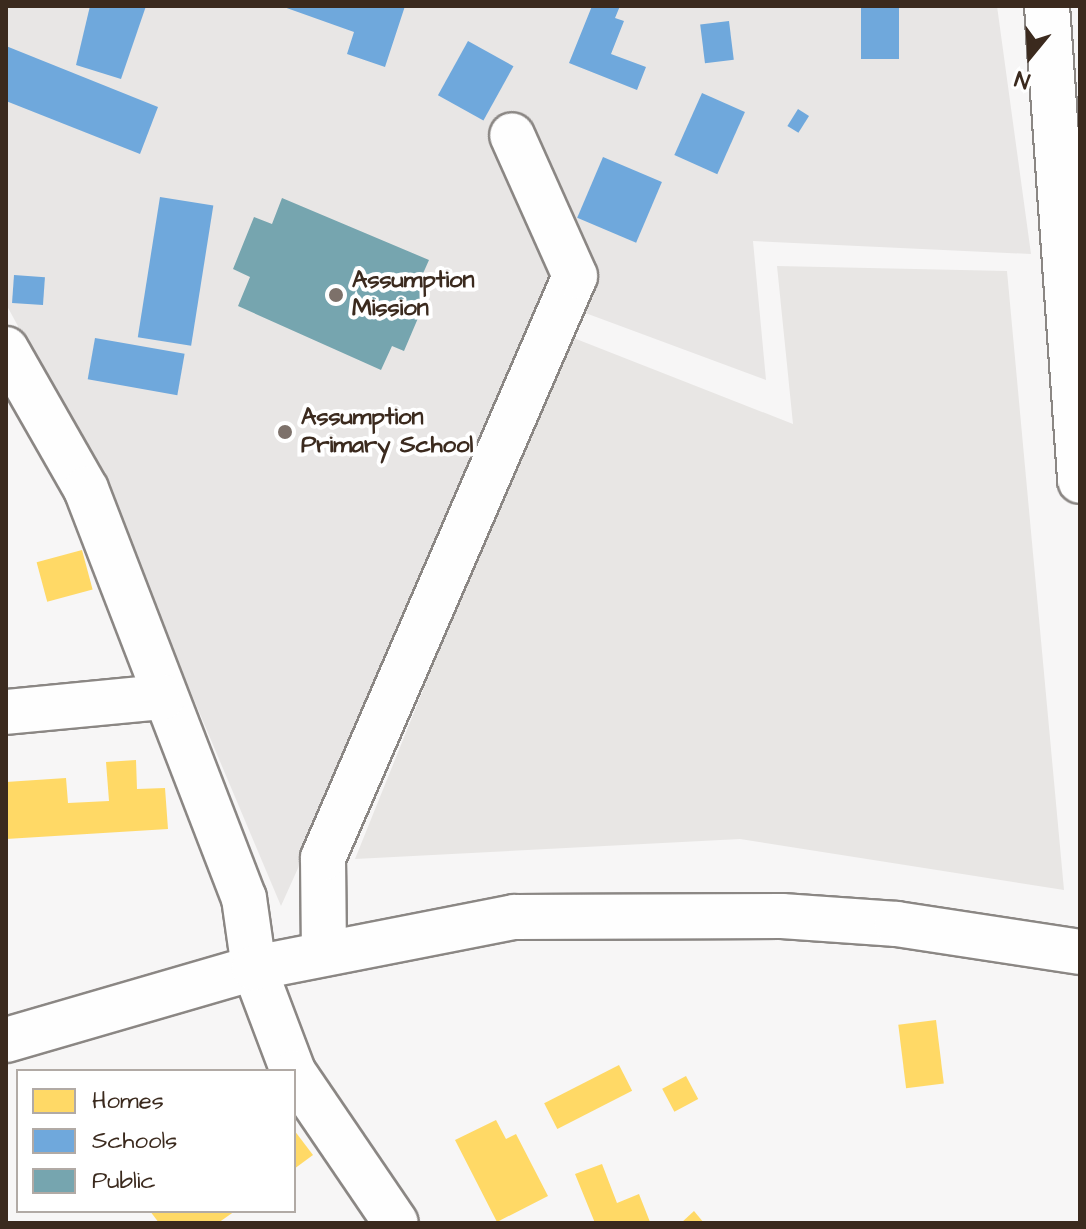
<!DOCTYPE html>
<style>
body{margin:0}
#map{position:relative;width:1086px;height:1229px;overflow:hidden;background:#f7f6f6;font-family:"Architects Daughter",sans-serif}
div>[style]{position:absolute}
.built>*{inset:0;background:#e8e6e5}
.green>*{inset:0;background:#e8e6e4}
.homes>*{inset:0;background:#ffd966;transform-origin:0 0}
.schools>*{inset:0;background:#6fa8dc;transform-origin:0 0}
.public>*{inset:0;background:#76a5af}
.roads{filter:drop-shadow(2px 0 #8b8784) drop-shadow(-2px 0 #8b8784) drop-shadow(0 2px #8b8784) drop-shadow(0 -2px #8b8784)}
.minor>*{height:44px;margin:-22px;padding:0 22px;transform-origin:22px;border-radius:22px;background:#fefefe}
.major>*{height:44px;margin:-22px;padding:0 22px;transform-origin:22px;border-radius:22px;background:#fefefe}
.dots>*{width:22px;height:22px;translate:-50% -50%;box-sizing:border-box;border:4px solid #fff;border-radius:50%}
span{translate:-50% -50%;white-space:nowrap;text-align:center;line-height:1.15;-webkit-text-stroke:8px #fff;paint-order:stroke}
.poi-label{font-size:24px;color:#3b2a1e;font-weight:700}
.left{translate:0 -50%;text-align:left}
.frame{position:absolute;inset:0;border:8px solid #3b2a1e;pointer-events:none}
.legend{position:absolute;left:16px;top:1069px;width:280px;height:144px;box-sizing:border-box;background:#fff;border:2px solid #b1aaa5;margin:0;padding:10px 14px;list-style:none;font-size:24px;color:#3b2a1e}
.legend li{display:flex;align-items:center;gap:16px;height:40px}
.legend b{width:40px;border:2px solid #b1aaa5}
.north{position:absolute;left:990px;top:16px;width:80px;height:80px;-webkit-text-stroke:6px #fff;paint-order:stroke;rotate:198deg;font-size:22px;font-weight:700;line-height:32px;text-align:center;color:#3b2a1e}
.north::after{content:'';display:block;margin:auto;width:28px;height:36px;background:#3b2a1e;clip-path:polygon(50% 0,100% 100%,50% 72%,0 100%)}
</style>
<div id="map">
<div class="built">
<div style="clip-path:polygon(6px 6px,997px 6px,1031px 254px,753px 241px,766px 380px,553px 301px,281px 906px,103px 484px,6px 304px)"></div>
</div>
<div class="green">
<div style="clip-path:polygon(777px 266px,1007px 271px,1064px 890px,740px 839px,355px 859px,566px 335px,793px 424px)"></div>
</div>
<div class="homes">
<div style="left:82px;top:550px;width:41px;height:47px;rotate:75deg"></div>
<div style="clip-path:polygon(136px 760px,137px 789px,165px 788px,168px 829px,6px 839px,6px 782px,66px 778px,68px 803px,109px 801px,106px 762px)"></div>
<div style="left:936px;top:1020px;width:64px;height:38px;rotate:83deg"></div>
<div style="left:619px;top:1065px;width:29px;height:84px;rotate:63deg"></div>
<div style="left:686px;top:1076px;width:26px;height:27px;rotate:62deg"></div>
<div style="clip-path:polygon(496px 1120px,506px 1139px,516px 1134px,548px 1196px,497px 1222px,455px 1140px)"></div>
<div style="clip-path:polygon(294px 1130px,313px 1155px,294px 1169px)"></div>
<div style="clip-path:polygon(602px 1164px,617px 1203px,639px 1194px,650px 1222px,595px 1223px,575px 1174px)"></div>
<div style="clip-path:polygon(150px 1211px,235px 1211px,218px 1223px,159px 1223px)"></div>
<div style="clip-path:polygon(694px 1211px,704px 1223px,681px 1223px)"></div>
</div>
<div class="schools">
<div style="clip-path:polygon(90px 6px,146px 6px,121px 79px,76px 65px)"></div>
<div style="clip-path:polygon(281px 6px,405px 6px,385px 67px,347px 54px,354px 32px)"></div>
<div style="clip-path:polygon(592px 6px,620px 6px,615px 18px,624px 21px,611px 54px,646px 67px,637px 90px,569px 63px)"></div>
<div style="left:861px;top:6px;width:38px;height:53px"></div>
<div style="left:729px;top:21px;width:39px;height:29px;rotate:83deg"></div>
<div style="left:468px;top:41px;width:52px;height:62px;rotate:29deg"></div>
<div style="clip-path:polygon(6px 46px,158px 107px,140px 154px,6px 101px)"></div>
<div style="left:702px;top:93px;width:47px;height:68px;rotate:24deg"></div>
<div style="left:798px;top:109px;width:13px;height:20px;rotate:32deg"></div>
<div style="left:603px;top:157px;width:64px;height:66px;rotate:23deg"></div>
<div style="left:160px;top:197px;width:54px;height:142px;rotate:9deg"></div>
<div style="left:14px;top:275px;width:31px;height:28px;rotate:4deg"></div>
<div style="left:95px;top:338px;width:91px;height:42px;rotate:10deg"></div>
</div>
<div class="public">
<div style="clip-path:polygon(282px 198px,429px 260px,421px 278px,433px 283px,404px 351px,392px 346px,381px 370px,238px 306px,250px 277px,233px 269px,254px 217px,272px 224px)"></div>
</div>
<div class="roads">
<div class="minor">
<div style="left:1047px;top:6px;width:476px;rotate:86deg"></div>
<div style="left:6px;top:349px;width:161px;rotate:60.3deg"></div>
<div style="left:86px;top:489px;width:438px;rotate:68.9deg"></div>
<div style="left:244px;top:898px;width:71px;rotate:81.9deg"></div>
<div style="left:254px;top:968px;width:110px;rotate:69.3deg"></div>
<div style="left:6px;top:712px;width:158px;rotate:-5.5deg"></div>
<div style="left:324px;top:953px;width:95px;rotate:-90.6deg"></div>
<div style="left:323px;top:858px;width:634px;rotate:-66.59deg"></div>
<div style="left:575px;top:276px;width:154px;rotate:-114.1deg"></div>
<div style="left:294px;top:1073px;width:181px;rotate:55.8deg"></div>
</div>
<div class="major">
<div style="left:6px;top:1040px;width:258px;rotate:-16.2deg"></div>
<div style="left:254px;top:968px;width:265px;rotate:-11.1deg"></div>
<div style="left:514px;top:917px;width:268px;rotate:-0.2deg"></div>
<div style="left:782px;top:916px;width:115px;rotate:4deg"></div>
<div style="left:897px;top:924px;width:185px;rotate:8.7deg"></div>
</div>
</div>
<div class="dots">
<div style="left:336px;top:295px;background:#7d716a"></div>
<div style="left:285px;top:432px;background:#7d716a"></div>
</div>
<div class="poi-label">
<span class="left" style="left:352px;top:295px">Assumption<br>Mission</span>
<span class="left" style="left:301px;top:432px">Assumption<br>Primary School</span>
</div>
<div class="frame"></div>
<ul class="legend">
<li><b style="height:22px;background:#ffd966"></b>Homes</li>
<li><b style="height:22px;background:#6fa8dc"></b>Schools</li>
<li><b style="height:22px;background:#76a5af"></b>Public</li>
</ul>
<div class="north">N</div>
</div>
